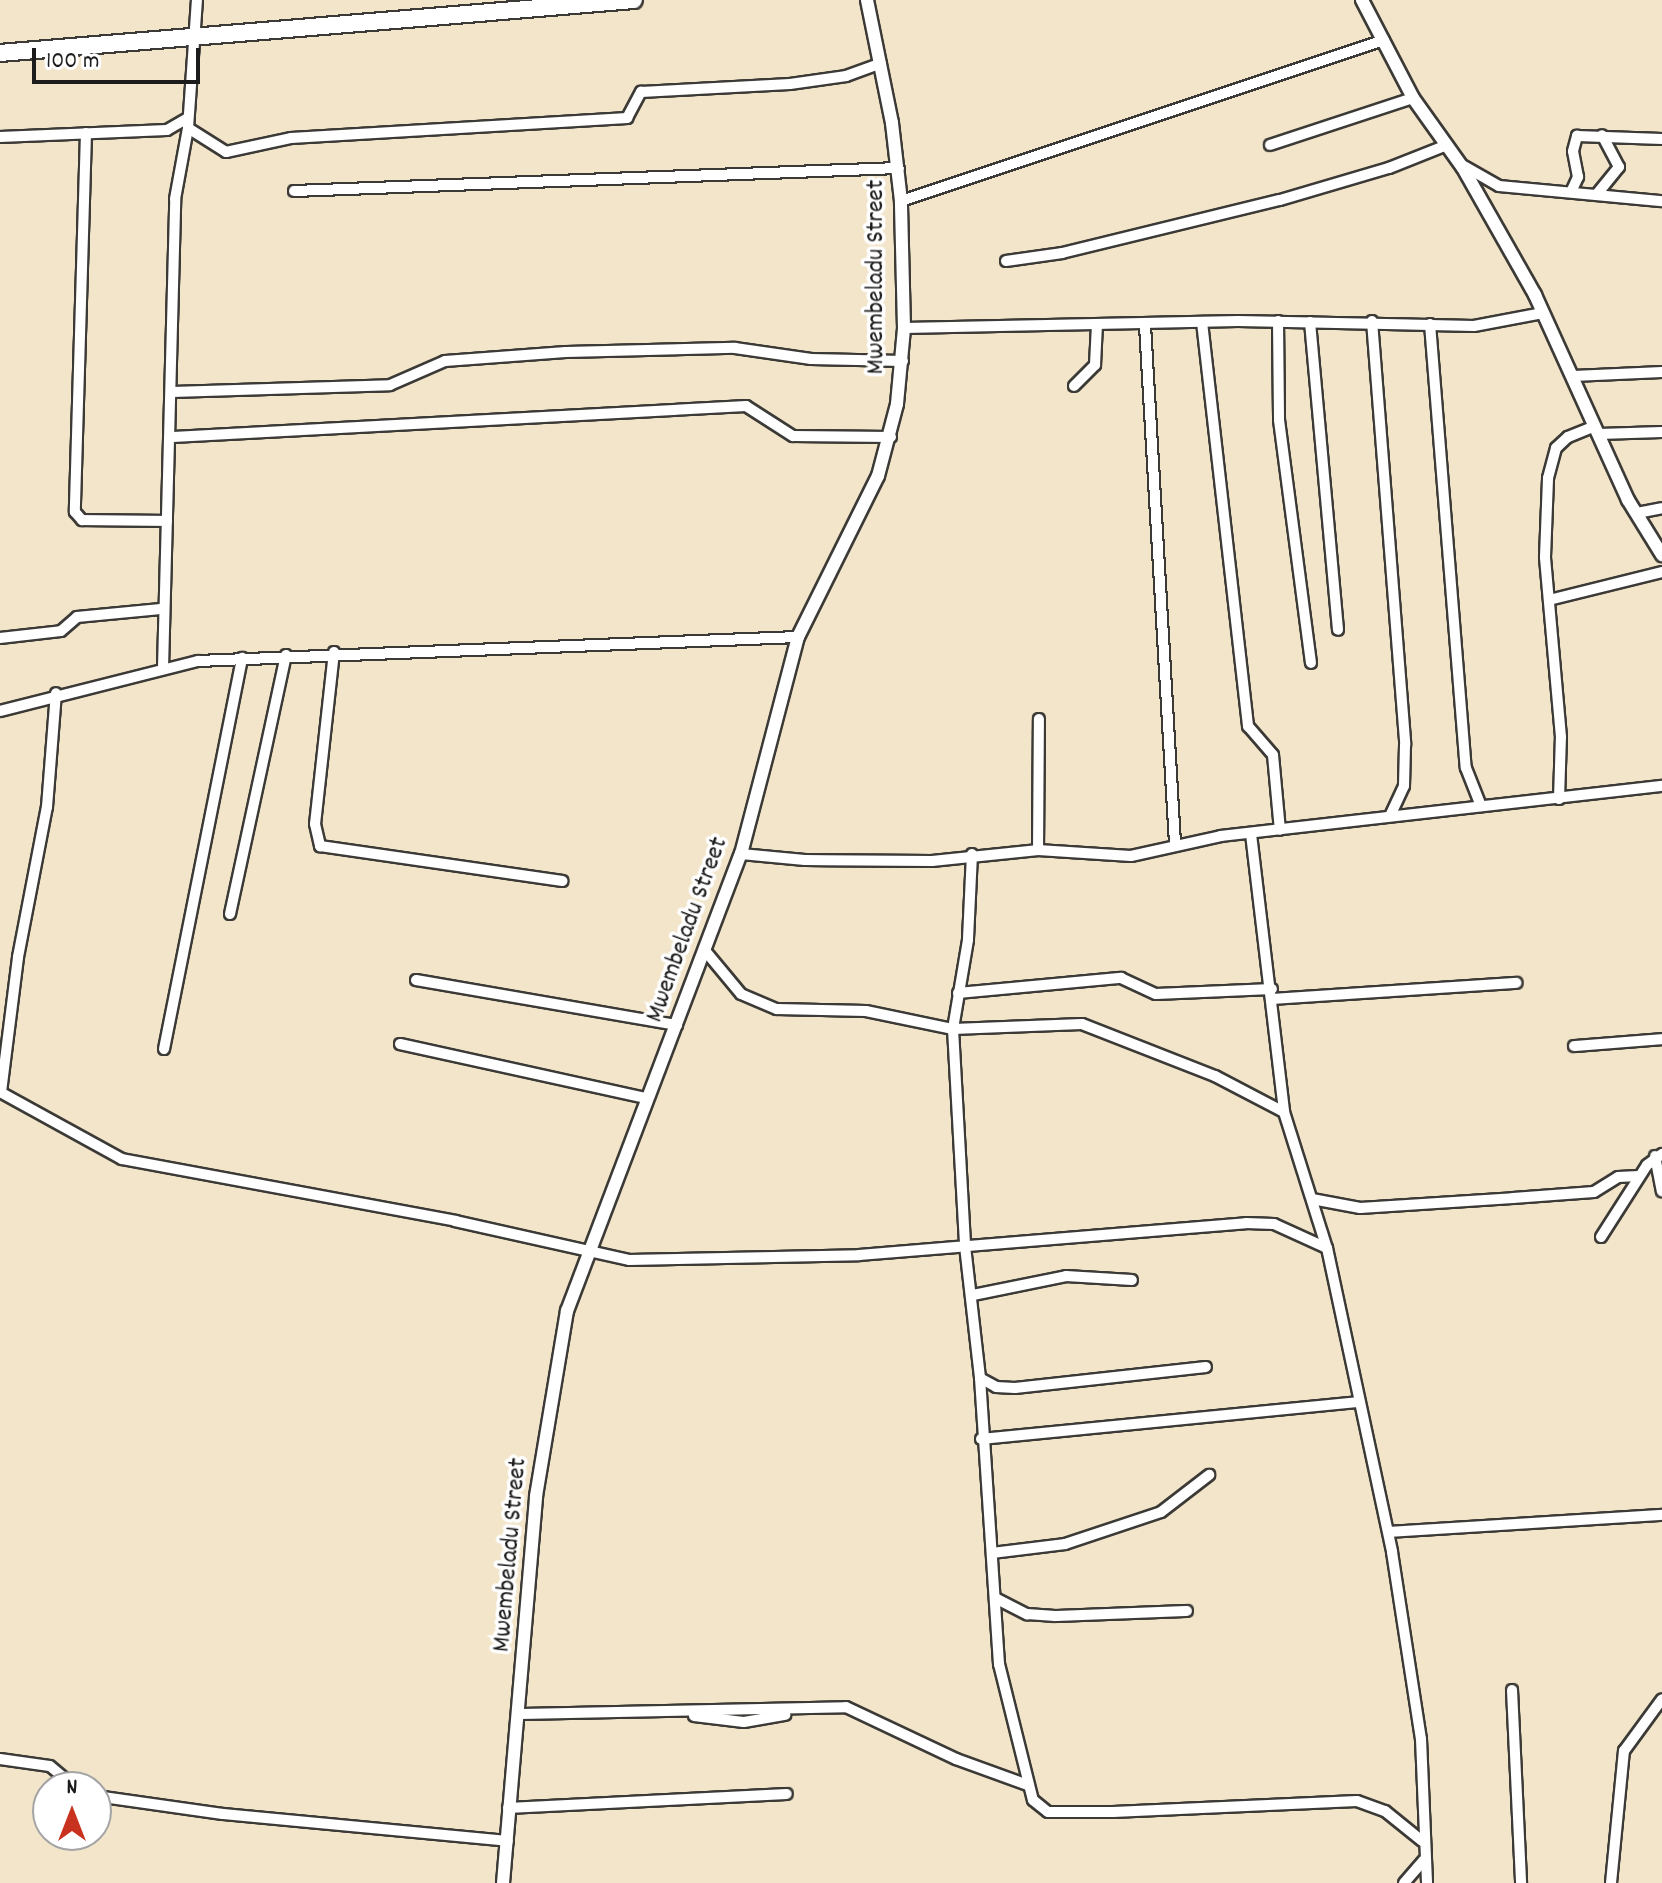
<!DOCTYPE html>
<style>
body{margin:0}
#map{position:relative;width:1662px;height:1883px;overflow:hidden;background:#f2e5ca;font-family:Dekko,sans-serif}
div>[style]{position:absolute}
.roads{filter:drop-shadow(2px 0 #3c3a36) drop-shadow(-2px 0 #3c3a36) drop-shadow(0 2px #3c3a36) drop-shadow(0 -2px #3c3a36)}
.minor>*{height:10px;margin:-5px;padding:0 5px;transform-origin:5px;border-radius:5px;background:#fff}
.tertiary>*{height:12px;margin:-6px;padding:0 6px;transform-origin:6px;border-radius:6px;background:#fff}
.primary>*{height:16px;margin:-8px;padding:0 8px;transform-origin:8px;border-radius:8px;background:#fff}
span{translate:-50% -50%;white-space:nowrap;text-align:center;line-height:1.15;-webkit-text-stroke:7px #fff;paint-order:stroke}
.street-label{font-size:26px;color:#1c1c1c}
.north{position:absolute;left:32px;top:1771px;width:80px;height:80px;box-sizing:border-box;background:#fff;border:2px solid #a4a4a4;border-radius:50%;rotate:0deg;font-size:22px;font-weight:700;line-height:32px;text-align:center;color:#1c1c1c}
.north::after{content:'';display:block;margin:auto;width:28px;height:36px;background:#c8321e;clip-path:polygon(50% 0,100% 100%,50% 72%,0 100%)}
.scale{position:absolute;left:32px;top:48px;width:168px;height:36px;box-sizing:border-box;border:4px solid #1c1c1c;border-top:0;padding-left:10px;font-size:24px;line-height:28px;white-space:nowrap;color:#1c1c1c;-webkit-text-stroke:6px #fff;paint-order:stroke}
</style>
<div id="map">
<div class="roads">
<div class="minor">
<div style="left:188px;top:128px;width:45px;rotate:32.3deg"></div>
<div style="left:226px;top:152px;width:66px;rotate:-12.2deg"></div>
<div style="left:291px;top:138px;width:337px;rotate:-3.4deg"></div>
<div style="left:627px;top:118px;width:30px;rotate:-62deg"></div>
<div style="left:641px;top:92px;width:149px;rotate:-3.1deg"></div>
<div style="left:790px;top:84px;width:57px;rotate:-8.1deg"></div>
<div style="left:846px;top:76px;width:37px;rotate:-20deg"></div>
<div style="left:86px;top:133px;width:379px;rotate:91.7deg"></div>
<div style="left:75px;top:512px;width:11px;rotate:49deg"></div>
<div style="left:82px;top:520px;width:85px;rotate:0.7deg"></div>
<div style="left:0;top:137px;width:167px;rotate:-2.4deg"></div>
<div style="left:167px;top:130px;width:24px;rotate:-30deg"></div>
<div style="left:1270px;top:145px;width:151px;rotate:-18.2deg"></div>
<div style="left:1464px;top:166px;width:40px;rotate:29.7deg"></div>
<div style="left:1499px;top:186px;width:164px;rotate:5.3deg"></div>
<div style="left:294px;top:191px;width:605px;rotate:-2.18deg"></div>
<div style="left:1571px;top:192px;width:17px;rotate:-65deg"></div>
<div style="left:1578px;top:177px;width:26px;rotate:-101deg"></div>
<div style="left:1573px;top:151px;width:16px;rotate:-75deg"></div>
<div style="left:1577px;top:136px;width:85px;rotate:2deg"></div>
<div style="left:1597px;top:194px;width:35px;rotate:-51deg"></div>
<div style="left:1619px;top:167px;width:36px;rotate:-118deg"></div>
<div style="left:901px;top:201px;width:509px;rotate:-18.43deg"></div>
<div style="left:1006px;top:261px;width:57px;rotate:-8.1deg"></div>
<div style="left:1062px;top:253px;width:224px;rotate:-13.7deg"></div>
<div style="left:1280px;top:200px;width:114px;rotate:-16.4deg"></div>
<div style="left:1389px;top:168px;width:62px;rotate:-21.6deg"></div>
<div style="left:1278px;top:321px;width:99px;rotate:89.4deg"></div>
<div style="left:1279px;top:420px;width:245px;rotate:82.5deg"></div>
<div style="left:1372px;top:321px;width:425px;rotate:85.5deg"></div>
<div style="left:1405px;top:745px;width:41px;rotate:91.4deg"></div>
<div style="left:1404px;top:786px;width:31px;rotate:115deg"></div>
<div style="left:1202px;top:322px;width:407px;rotate:83.5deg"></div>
<div style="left:1248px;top:726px;width:38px;rotate:49deg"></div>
<div style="left:1273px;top:755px;width:75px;rotate:84.7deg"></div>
<div style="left:1310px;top:322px;width:309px;rotate:84.8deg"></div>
<div style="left:1430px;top:324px;width:445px;rotate:85.4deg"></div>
<div style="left:1466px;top:768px;width:41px;rotate:68.5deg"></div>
<div style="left:1145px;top:325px;width:519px;rotate:86.69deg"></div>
<div style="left:904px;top:328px;width:334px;rotate:-1.2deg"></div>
<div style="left:1238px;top:321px;width:236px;rotate:1.2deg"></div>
<div style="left:1474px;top:326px;width:70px;rotate:-10.7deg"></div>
<div style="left:1573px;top:376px;width:89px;rotate:-2.6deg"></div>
<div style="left:1074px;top:386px;width:30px;rotate:-45deg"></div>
<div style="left:1095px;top:365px;width:41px;rotate:-87.2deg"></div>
<div style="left:172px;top:392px;width:218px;rotate:-1.8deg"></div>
<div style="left:390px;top:385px;width:60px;rotate:-23.6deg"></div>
<div style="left:445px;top:361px;width:121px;rotate:-4.3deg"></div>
<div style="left:566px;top:352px;width:169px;rotate:-1.4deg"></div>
<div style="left:735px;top:348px;width:77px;rotate:8.2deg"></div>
<div style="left:811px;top:359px;width:92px;rotate:1.2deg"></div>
<div style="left:1599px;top:434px;width:63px;rotate:-1.8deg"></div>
<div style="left:173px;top:437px;width:574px;rotate:-3.1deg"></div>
<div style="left:746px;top:406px;width:56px;rotate:32.6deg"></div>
<div style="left:793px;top:436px;width:98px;rotate:0.6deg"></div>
<div style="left:1637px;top:513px;width:25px;rotate:-11deg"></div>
<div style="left:1549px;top:600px;width:116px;rotate:-13.9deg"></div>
<div style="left:0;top:638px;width:61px;rotate:-6.5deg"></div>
<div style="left:61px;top:631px;width:21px;rotate:-41deg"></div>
<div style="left:77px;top:617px;width:84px;rotate:-5.4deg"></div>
<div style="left:334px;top:652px;width:173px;rotate:96.3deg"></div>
<div style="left:315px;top:824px;width:23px;rotate:77deg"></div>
<div style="left:320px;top:846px;width:245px;rotate:8.2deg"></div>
<div style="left:163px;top:668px;width:469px;rotate:-88.5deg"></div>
<div style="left:175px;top:199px;width:72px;rotate:-79.6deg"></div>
<div style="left:188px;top:128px;width:128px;rotate:-86deg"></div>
<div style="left:0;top:711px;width:204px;rotate:-14.2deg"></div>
<div style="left:198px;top:661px;width:600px;rotate:-2.29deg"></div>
<div style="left:1559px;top:799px;width:62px;rotate:-88.2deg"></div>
<div style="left:1561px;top:737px;width:181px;rotate:-95.1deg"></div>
<div style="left:1545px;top:557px;width:79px;rotate:-87.8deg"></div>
<div style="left:1548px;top:478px;width:31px;rotate:-75deg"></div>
<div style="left:1556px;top:448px;width:16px;rotate:-43deg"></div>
<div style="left:1568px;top:437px;width:29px;rotate:-22deg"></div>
<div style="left:1251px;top:834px;width:280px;rotate:83.2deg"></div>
<div style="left:1284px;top:1112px;width:143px;rotate:72.5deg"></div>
<div style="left:1327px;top:1248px;width:311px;rotate:77.9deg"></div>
<div style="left:1392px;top:1552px;width:189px;rotate:81.2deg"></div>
<div style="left:1421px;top:1739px;width:144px;rotate:87.6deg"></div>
<div style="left:1038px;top:850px;width:131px;rotate:-89.6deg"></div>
<div style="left:741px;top:854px;width:64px;rotate:5.4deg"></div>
<div style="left:805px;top:860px;width:127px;rotate:0.5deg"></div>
<div style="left:932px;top:861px;width:107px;rotate:-5.9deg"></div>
<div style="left:1038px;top:850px;width:93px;rotate:3.7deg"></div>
<div style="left:1131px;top:856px;width:92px;rotate:-12.5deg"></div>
<div style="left:1221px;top:836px;width:444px;rotate:-6.5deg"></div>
<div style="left:972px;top:854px;width:86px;rotate:92.7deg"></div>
<div style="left:968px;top:940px;width:90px;rotate:99.6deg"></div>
<div style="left:953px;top:1029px;width:217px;rotate:86.8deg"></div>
<div style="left:965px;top:1246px;width:133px;rotate:83.5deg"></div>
<div style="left:980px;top:1378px;width:287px;rotate:86.2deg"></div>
<div style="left:999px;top:1664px;width:140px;rotate:76deg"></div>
<div style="left:1033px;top:1800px;width:19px;rotate:39deg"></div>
<div style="left:1048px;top:1812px;width:65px"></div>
<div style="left:1113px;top:1812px;width:244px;rotate:-2.6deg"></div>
<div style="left:1357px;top:1801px;width:30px;rotate:20deg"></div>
<div style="left:1385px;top:1811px;width:48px;rotate:39deg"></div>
<div style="left:230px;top:914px;width:265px;rotate:-77.8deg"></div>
<div style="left:707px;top:953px;width:53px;rotate:50.3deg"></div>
<div style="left:741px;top:994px;width:39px;rotate:23deg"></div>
<div style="left:777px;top:1009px;width:89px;rotate:1.3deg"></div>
<div style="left:866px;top:1011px;width:89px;rotate:11.7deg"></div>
<div style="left:953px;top:1029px;width:129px;rotate:-2.2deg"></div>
<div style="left:1082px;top:1024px;width:143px;rotate:21.4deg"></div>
<div style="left:1215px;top:1076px;width:78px;rotate:27.6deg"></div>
<div style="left:416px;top:980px;width:265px;rotate:9.8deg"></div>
<div style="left:958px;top:993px;width:164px;rotate:-5.3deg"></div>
<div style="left:1121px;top:978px;width:38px;rotate:25deg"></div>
<div style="left:1156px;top:994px;width:116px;rotate:-2.5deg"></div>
<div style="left:1273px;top:999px;width:244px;rotate:-3.8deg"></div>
<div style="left:400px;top:1044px;width:252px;rotate:12.4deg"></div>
<div style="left:1574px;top:1046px;width:88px;rotate:-4.5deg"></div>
<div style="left:164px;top:1049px;width:399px;rotate:-78.7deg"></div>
<div style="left:0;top:1092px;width:139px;rotate:28.8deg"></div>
<div style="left:122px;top:1159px;width:339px;rotate:10.5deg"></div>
<div style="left:455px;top:1221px;width:178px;rotate:12.6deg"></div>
<div style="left:629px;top:1260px;width:230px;rotate:-1.2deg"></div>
<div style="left:859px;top:1255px;width:388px;rotate:-4.7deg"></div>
<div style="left:1246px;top:1223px;width:28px;rotate:2deg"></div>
<div style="left:1274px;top:1224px;width:58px;rotate:24.4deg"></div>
<div style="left:1px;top:1092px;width:136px;rotate:-82.8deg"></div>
<div style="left:18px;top:957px;width:153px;rotate:-79.1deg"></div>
<div style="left:47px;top:807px;width:114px;rotate:-85.5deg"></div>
<div style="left:1655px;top:1156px;width:36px;rotate:79deg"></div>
<div style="left:1312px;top:1199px;width:49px;rotate:10.6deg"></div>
<div style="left:1360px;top:1208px;width:153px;rotate:-3.7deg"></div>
<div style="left:1513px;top:1198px;width:81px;rotate:-4.2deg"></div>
<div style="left:1594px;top:1192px;width:28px;rotate:-32deg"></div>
<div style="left:1618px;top:1177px;width:21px;rotate:-3deg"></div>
<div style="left:1601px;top:1237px;width:85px;rotate:-57.4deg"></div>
<div style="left:1647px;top:1165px;width:19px;rotate:-36deg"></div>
<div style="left:973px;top:1295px;width:95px;rotate:-11.5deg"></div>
<div style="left:1066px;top:1276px;width:66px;rotate:3.5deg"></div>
<div style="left:980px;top:1378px;width:18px;rotate:29deg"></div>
<div style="left:996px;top:1387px;width:19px;rotate:3deg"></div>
<div style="left:1015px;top:1388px;width:192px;rotate:-6.3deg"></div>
<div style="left:981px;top:1439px;width:378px;rotate:-5.6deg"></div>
<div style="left:1389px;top:1532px;width:274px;rotate:-3.6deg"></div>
<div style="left:992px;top:1553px;width:74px;rotate:-7deg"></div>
<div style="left:1065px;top:1544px;width:101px;rotate:-18.4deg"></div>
<div style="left:1161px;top:1512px;width:61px;rotate:-37.6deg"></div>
<div style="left:997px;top:1599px;width:34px;rotate:27deg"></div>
<div style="left:1027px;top:1614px;width:28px;rotate:4deg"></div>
<div style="left:1055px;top:1616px;width:132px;rotate:-2.2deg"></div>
<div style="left:1512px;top:1690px;width:193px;rotate:87.3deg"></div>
<div style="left:521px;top:1714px;width:325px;rotate:-1.2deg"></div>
<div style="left:846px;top:1707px;width:122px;rotate:25.3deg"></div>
<div style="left:956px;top:1759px;width:77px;rotate:19.9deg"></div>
<div style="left:694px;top:1716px;width:50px;rotate:6.8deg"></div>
<div style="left:744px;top:1722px;width:42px;rotate:-9.7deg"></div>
<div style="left:0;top:1759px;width:50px;rotate:8deg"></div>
<div style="left:50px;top:1766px;width:33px;rotate:40deg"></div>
<div style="left:96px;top:1796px;width:128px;rotate:8.1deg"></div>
<div style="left:223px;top:1814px;width:286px;rotate:5.4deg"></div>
<div style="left:508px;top:1808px;width:279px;rotate:-2.9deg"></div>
<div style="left:1404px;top:1883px;width:30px;rotate:-49deg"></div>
<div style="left:1611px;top:1883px;width:133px;rotate:-84.4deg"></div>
<div style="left:1624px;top:1751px;width:64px;rotate:-53.8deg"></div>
</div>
<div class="tertiary">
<div style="left:1362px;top:0;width:110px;rotate:62.5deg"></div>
<div style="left:1413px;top:98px;width:86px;rotate:54.5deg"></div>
<div style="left:1463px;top:168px;width:146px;rotate:60.4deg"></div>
<div style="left:1535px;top:295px;width:225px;rotate:65.6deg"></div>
<div style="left:1628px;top:500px;width:65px;rotate:58.3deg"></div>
<div style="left:503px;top:1883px;width:388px;rotate:-85.1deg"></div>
<div style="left:536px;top:1496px;width:188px;rotate:-80.5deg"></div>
<div style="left:567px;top:1311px;width:489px;rotate:-69.2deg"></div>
<div style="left:741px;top:854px;width:224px;rotate:-75.3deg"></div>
<div style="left:798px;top:637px;width:180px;rotate:-63.6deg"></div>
<div style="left:878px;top:476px;width:74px;rotate:-75.2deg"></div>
<div style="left:897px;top:404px;width:76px;rotate:-84.7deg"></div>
<div style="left:904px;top:328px;width:127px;rotate:-91.4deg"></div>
<div style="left:901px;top:201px;width:79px;rotate:-96.6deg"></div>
<div style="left:892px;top:123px;width:126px;rotate:-101.5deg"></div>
</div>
<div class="primary">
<div style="left:0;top:53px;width:636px;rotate:-4.78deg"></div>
</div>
</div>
<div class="street-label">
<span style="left:877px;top:277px;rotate:-90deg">Mwembeladu Street</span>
<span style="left:688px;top:930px;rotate:-70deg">Mwembeladu Street</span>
<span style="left:511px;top:1555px;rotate:-85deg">Mwembeladu Street</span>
</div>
<div class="north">N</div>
<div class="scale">100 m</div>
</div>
